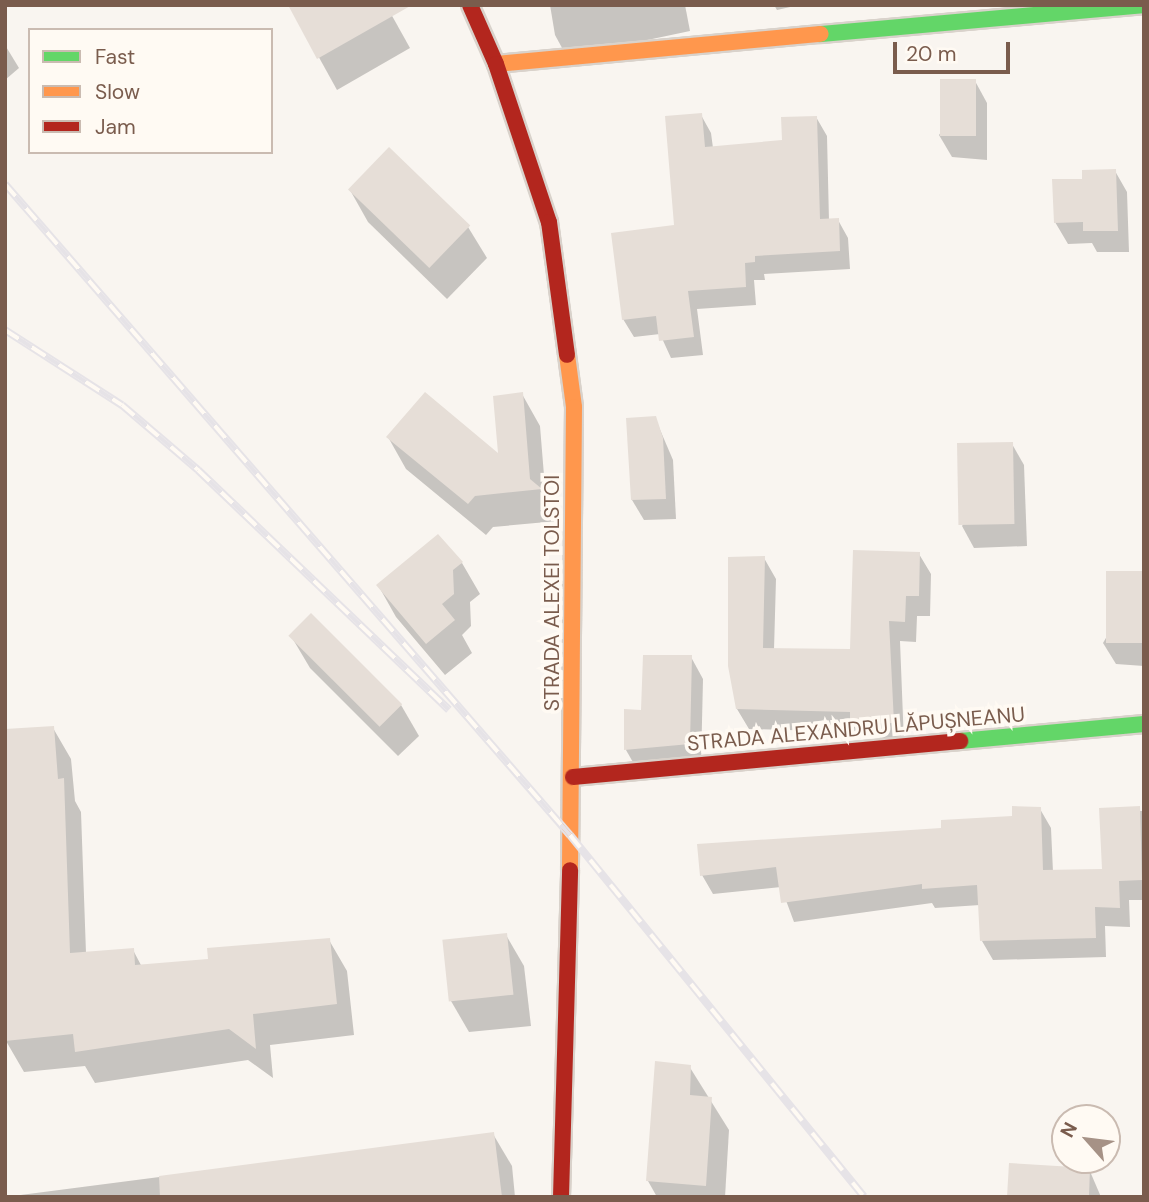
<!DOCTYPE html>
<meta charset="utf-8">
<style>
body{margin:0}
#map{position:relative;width:1149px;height:1202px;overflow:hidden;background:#f9f5f0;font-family:"DM Sans",sans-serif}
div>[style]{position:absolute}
.shadow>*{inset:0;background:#0003}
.building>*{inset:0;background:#e6ded7;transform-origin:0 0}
.roads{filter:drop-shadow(2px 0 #d9d2cb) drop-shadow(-2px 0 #d9d2cb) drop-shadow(0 2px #d9d2cb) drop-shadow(0 -2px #d9d2cb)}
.fast>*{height:16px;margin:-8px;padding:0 8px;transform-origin:8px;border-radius:8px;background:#63d668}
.slow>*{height:16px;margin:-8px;padding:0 8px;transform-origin:8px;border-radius:8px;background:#ff974d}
.jam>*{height:16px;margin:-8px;padding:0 8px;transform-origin:8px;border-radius:8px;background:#b3261e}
.rail>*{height:8px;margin-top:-4px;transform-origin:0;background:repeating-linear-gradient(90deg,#fffaf3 0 16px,#e6e3e7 0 32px);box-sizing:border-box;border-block:2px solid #e6e3e7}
span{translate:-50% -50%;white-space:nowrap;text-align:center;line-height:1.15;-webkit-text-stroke:7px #fffaf3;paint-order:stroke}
.street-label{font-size:21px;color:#7a5c4d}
.frame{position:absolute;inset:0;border:7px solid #7a5c4d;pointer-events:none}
.legend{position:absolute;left:28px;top:28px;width:245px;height:126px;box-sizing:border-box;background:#fffaf3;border:2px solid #cabbb1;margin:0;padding:9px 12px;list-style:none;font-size:21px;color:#7a5c4d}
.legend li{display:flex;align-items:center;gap:14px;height:35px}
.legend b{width:35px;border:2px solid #cabbb1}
.north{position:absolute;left:1051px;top:1104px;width:70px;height:70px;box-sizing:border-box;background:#fffaf3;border:2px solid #cabbb1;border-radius:50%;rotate:298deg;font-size:19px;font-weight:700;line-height:28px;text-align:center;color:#7a5c4d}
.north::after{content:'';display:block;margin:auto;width:24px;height:32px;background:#a69286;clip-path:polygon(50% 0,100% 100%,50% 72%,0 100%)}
.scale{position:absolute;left:893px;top:42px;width:117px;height:32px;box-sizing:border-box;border:4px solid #7a5c4d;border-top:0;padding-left:9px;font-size:21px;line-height:24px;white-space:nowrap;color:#7a5c4d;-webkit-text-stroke:5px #fffaf3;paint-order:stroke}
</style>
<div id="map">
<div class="shadow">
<div style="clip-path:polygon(290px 5px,386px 5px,410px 48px,337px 90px)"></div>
<div style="clip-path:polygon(550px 5px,685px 5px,690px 31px,567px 57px,555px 35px)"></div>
<div style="clip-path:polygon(774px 5px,799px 5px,777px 10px)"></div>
<div style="clip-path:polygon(5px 45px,19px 68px,5px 80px)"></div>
<div style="clip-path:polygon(975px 81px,987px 103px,987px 160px,952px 157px,939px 135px)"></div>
<div style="clip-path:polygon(701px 115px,711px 133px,713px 148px,783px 141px,816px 117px,827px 136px,829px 221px,838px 220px,848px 238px,850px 269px,764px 274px,765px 280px,754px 280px,756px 305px,697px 309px,703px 355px,671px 358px,660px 334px,634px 337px,623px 319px,676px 227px)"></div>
<div style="clip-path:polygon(1115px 171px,1127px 192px,1129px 252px,1097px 252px,1092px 243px,1068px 244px,1055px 222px,1083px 180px)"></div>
<div style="clip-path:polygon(350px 190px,468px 227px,487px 258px,447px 299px,368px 222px)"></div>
<div style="clip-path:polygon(522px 394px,540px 426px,546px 500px,558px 521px,493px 527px,486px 535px,406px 469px,388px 437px,500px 457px)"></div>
<div style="clip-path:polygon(655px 418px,673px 460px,676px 519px,644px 520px,632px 500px)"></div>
<div style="clip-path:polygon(1012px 444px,1024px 465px,1027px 546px,974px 548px,962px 526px)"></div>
<div style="clip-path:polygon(919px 554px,931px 574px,930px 616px,917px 616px,916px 642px,900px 641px,904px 743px,857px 732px,749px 729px,737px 709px,764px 558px,776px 579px,774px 650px,851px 651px)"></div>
<div style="clip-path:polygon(462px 563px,480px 594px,470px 602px,471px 626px,462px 635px,472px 653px,445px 675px,396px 617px,378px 585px)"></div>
<div style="clip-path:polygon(1144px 573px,1144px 666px,1116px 664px,1103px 643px)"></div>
<div style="clip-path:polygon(291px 636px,401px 705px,419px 736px,398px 756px,310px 668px)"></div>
<div style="clip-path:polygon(691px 657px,703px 679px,701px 765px,638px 771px,626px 750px,643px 711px)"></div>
<div style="clip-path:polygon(53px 728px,71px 759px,75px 801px,81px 812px,86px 953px,133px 950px,142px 967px,209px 961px,329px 940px,347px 971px,354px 1035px,270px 1045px,273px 1078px,248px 1060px,95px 1083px,85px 1066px,24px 1072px,6px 1041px)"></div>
<div style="clip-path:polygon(1040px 809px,1051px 828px,1053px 872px,1104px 871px,1101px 810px,1144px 811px,1144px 900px,1129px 900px,1130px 927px,1105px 926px,1106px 957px,993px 960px,982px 941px,980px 905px,935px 908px,932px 903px,794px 922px,781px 887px,713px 894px,702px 875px,1014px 818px)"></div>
<div style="clip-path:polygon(506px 935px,524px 966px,531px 1026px,469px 1032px,451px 1001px)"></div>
<div style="clip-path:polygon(689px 1066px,729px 1130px,725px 1197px,657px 1197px,648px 1181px)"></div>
<div style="clip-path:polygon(493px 1134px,512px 1166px,515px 1197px,5px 1197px)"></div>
<div style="clip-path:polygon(1089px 1169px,1101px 1197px,1009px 1197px)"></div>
</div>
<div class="building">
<div style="clip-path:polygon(288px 5px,412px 5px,317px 59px)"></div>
<div style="left:940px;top:79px;width:36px;height:57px"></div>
<div style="clip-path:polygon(702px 113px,705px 147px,782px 140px,781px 117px,817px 116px,820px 219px,839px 218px,840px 251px,755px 256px,755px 262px,745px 263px,746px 287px,688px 291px,694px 337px,659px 341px,656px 316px,622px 320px,611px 233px,674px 225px,665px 116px)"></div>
<div style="left:389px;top:147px;width:113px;height:59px;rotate:44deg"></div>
<div style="clip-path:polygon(1116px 169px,1118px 231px,1083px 231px,1083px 222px,1054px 223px,1052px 179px,1082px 179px,1082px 170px)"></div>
<div style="clip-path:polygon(425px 392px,498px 453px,493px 396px,523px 392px,530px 479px,542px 489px,475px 496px,468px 504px,386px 437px)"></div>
<div style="clip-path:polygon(656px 416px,663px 438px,666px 499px,631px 500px,626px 418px)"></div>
<div style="left:1013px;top:442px;width:82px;height:56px;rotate:89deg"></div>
<div style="clip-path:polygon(438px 534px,463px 562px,453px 570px,454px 594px,442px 604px,455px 620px,426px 644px,376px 585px)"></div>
<div style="clip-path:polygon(853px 550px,920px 552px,919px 596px,906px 596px,905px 622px,889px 621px,894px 723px,850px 724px,850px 712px,736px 709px,728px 666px,728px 557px,765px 556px,763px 648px,850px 649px)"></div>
<div style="left:1106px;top:571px;width:38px;height:72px"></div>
<div style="left:311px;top:613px;width:129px;height:32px;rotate:45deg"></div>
<div style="clip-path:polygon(643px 655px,692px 655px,690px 744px,624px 750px,624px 709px,641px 710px)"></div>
<div style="clip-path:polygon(54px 726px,58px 779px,64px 778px,70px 953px,134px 948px,135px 965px,208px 959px,207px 948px,330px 938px,337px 1004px,253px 1014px,256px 1049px,229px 1029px,75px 1052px,73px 1034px,5px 1041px,5px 729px)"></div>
<div style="clip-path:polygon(1012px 806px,1041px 807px,1043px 870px,1102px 869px,1099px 808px,1140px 806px,1142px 880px,1119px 881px,1120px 908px,1095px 907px,1096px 938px,980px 941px,977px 885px,922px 889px,922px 884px,781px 903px,776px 867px,700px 876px,697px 844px,941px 828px,941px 820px,1012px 816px)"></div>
<div style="left:507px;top:933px;width:62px;height:65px;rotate:84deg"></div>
<div style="clip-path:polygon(655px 1061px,691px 1065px,690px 1095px,712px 1097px,706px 1186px,646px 1181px)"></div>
<div style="clip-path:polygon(494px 1132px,502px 1197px,160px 1197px,159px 1176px)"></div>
<div style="clip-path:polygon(1009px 1163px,1090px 1168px,1089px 1197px,1007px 1197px)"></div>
</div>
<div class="roads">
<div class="fast">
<div style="left:821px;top:34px;width:323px;rotate:-5.1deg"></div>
<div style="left:960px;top:741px;width:185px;rotate:-5.3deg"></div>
</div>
<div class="slow">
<div style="left:496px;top:64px;width:326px;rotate:-5.3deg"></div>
<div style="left:567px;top:355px;width:52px;rotate:82.3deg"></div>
<div style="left:574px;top:407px;width:463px;rotate:90.5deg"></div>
</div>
<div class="jam">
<div style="left:470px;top:5px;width:64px;rotate:66.2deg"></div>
<div style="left:496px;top:64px;width:167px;rotate:71.5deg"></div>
<div style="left:549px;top:222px;width:134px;rotate:82.3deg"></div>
<div style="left:573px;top:777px;width:389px;rotate:-5.3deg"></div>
<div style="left:561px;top:1197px;width:327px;rotate:-88.4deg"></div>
</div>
</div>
<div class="rail">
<div style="left:5px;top:184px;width:862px;rotate:49.05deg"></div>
<div style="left:570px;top:835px;width:466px;rotate:50.9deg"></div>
<div style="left:5px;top:330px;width:139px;rotate:32.7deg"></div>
<div style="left:122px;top:405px;width:100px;rotate:40.5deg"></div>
<div style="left:198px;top:470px;width:347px;rotate:43.7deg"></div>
</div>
<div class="street-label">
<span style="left:552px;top:593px;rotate:-90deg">STRADA ALEXEI TOLSTOI</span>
<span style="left:856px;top:729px;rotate:-5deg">STRADA ALEXANDRU LĂPUȘNEANU</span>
</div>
<div class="frame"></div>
<ul class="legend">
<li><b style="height:9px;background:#63d668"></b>Fast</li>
<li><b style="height:9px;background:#ff974d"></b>Slow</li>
<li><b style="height:9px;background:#b3261e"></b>Jam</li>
</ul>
<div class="north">N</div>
<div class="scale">20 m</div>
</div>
